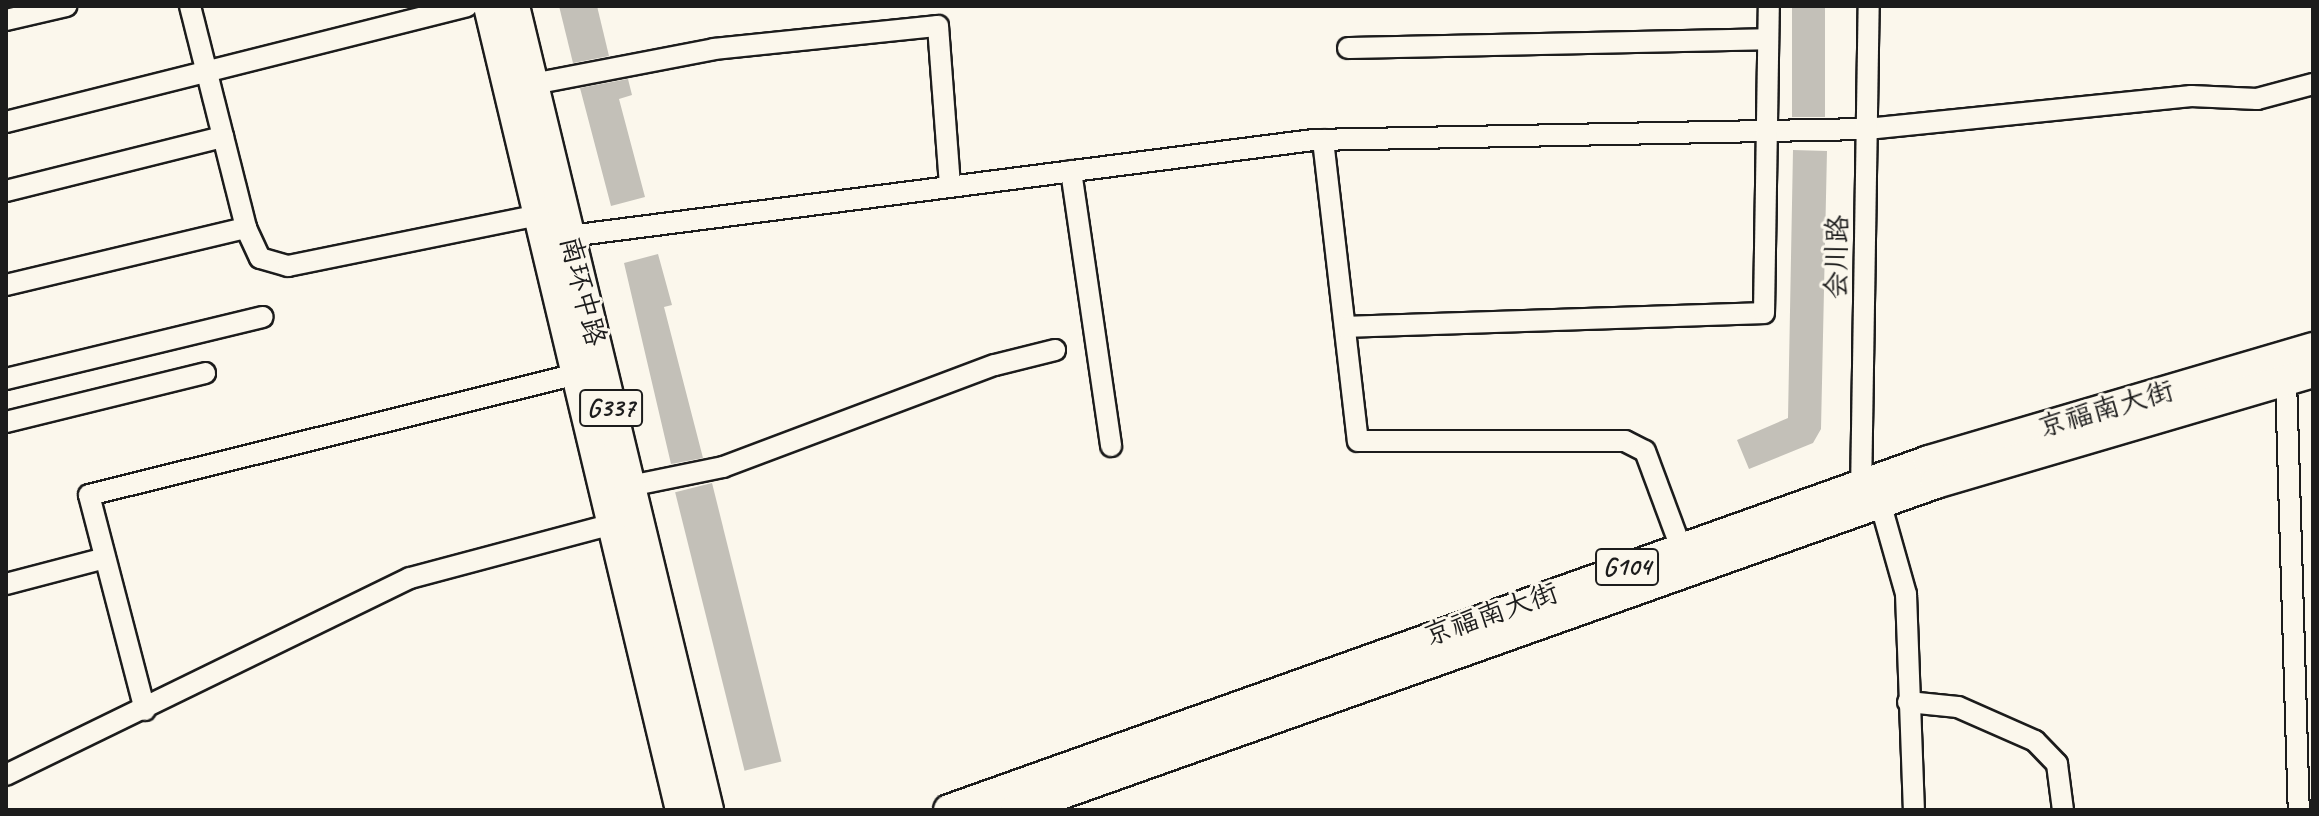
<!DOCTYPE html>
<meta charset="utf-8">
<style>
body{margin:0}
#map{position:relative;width:2319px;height:816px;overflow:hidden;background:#fbf7ec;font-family:Caveat,"LXGW WenKai TC",sans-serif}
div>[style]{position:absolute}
.building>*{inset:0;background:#c3c0b8;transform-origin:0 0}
.roads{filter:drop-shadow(2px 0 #1c1c1c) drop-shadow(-2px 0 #1c1c1c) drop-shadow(0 2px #1c1c1c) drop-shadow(0 -2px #1c1c1c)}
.minor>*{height:20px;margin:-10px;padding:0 10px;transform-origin:10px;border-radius:10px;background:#fbf7ec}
.highway>*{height:30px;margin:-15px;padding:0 15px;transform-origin:15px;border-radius:15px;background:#fbf7ec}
span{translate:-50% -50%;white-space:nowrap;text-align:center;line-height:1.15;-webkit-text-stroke:6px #fbf7ec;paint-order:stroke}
.shield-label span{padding:2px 6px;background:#fbf7ec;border:2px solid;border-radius:6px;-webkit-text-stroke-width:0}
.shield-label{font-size:26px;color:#1c1c1c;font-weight:700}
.street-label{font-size:28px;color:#1c1c1c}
.frame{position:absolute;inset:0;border:8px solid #1c1c1c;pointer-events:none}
</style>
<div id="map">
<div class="building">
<div style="clip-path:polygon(559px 6px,597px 6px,609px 56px,573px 63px)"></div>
<div style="left:1792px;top:6px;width:33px;height:111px"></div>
<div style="clip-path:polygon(628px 79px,632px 95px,619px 99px,645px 197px,611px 206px,580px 88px)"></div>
<div style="clip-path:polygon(1793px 150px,1827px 151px,1821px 429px,1813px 443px,1749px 469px,1737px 440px,1788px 418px)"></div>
<div style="clip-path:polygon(658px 254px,672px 305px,664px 307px,703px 458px,671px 464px,624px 263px)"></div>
<div style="left:712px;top:483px;width:287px;height:38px;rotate:76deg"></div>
</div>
<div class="roads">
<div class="minor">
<div style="left:190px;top:6px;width:229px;rotate:75.8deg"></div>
<div style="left:6px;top:20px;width:62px;rotate:-13.1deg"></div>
<div style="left:1348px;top:48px;width:420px;rotate:-1.2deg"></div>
<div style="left:533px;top:84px;width:184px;rotate:-10.9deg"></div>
<div style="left:714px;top:49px;width:225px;rotate:-5.9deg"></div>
<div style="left:938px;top:26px;width:161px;rotate:85.7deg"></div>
<div style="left:6px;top:122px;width:475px;rotate:-14.1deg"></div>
<div style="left:1323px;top:140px;width:303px;rotate:83.4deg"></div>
<div style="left:1358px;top:441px;width:267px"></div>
<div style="left:1625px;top:441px;width:22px;rotate:27deg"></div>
<div style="left:1645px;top:451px;width:103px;rotate:69.6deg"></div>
<div style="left:1071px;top:171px;width:278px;rotate:81.7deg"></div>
<div style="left:6px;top:191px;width:224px;rotate:-14deg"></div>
<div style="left:570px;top:236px;width:749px;rotate:-7.36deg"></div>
<div style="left:1313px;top:140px;width:554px;rotate:-1.14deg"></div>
<div style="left:1867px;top:129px;width:326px;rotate:-5.8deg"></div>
<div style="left:2191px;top:96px;width:66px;rotate:2.6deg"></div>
<div style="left:2257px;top:99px;width:58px;rotate:-15deg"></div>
<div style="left:6px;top:285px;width:247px;rotate:-13.4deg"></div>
<div style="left:246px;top:228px;width:33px;rotate:65deg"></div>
<div style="left:260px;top:258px;width:29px;rotate:16deg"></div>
<div style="left:288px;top:266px;width:256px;rotate:-11.5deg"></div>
<div style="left:1345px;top:327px;width:419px;rotate:-1.9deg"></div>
<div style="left:1764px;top:313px;width:307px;rotate:-89.1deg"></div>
<div style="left:6px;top:379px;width:264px;rotate:-13.6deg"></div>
<div style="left:2286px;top:380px;width:430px;rotate:88.3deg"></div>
<div style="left:6px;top:422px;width:205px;rotate:-13.8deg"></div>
<div style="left:630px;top:486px;width:95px;rotate:-11.5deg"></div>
<div style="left:723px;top:467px;width:290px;rotate:-20.6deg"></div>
<div style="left:995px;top:365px;width:62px;rotate:-14deg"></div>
<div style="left:1861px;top:494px;width:488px;rotate:-89.1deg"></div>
<div style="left:1880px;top:502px;width:96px;rotate:74.2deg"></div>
<div style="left:1906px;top:594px;width:216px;rotate:87.9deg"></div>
<div style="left:6px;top:584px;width:102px;rotate:-14.7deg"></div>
<div style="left:1908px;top:702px;width:50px;rotate:5.7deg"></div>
<div style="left:1958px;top:707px;width:84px;rotate:23.8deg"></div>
<div style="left:2035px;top:741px;width:32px;rotate:46deg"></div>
<div style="left:2057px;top:764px;width:46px;rotate:82.6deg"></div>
<div style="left:145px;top:710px;width:222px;rotate:-104.6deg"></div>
<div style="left:89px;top:495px;width:503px;rotate:-13.93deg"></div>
<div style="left:6px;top:775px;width:449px;rotate:-26deg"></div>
<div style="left:410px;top:578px;width:210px;rotate:-14.9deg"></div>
</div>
<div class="highway">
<div style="left:489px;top:6px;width:827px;rotate:76.57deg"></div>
<div style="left:514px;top:6px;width:827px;rotate:76.43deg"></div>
<div style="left:949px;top:810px;width:1040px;rotate:-19.6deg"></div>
<div style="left:1929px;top:461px;width:400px;rotate:-16.4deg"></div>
<div style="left:1015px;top:810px;width:977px;rotate:-19.55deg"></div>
<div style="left:1936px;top:483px;width:393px;rotate:-16.4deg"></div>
</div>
</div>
<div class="shield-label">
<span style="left:611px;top:408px">G337</span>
<span style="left:1627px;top:567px">G104</span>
</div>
<div class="street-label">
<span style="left:1837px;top:257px;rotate:-89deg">会川路</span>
<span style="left:583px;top:291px;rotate:76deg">南环中路</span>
<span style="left:2106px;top:409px;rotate:-16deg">京福南大街</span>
<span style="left:1491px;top:614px;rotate:-19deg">京福南大街</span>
</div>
<div class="frame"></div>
</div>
